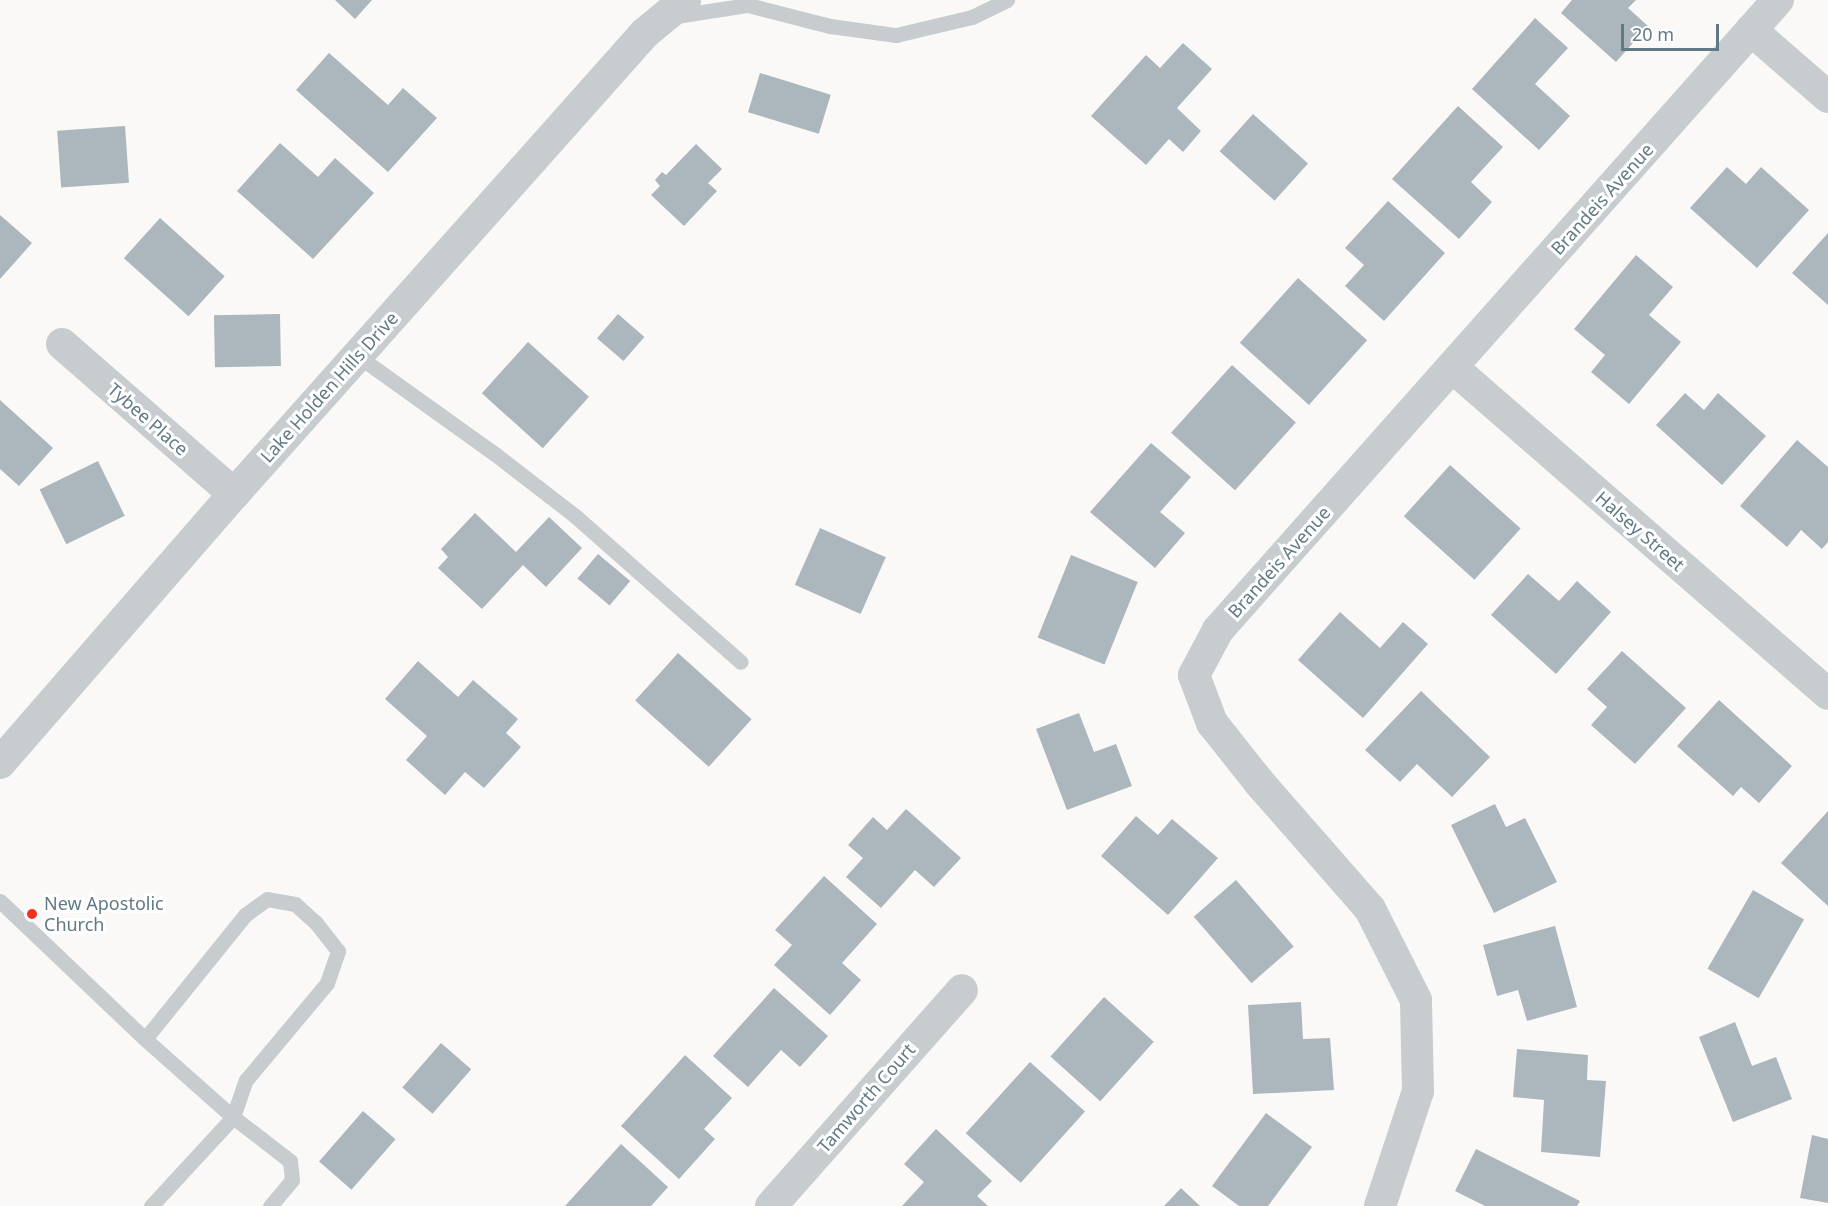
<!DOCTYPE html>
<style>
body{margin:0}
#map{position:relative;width:1828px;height:1206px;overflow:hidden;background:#faf9f7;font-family:"Noto Sans",sans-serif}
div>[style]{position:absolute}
.building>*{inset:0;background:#abb7bc;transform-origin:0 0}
.lane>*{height:15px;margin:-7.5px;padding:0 7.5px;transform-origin:7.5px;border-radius:7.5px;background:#c7cccf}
.street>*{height:32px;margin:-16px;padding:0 16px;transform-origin:16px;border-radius:16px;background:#c7cccf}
.dots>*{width:16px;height:16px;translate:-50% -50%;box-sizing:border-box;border:3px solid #fff;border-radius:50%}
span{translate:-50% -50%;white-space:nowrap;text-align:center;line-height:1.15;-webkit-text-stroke:6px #fff;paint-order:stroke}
.street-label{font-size:18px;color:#627a85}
.poi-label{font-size:18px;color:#627a85}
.left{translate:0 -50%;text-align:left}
.scale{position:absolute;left:1621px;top:24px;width:98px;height:27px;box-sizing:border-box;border:3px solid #627a85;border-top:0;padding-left:8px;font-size:18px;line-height:21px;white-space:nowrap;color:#627a85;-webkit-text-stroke:4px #fff;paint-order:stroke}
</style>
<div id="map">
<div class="building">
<div style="clip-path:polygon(335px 0,372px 0,355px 19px)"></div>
<div style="clip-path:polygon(1572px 0,1636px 0,1628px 8px,1648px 26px,1616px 62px,1561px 13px)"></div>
<div style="clip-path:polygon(1535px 18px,1568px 48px,1535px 84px,1570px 116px,1539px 150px,1472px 89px)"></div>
<div style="clip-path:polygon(1183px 43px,1212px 69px,1177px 108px,1201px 131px,1183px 152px,1169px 139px,1146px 165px,1091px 116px,1146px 55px,1160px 68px)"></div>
<div style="clip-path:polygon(329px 53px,388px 105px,403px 88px,437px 118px,388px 172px,296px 90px)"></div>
<div style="left:760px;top:73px;width:74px;height:41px;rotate:17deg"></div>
<div style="clip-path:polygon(1458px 106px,1503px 147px,1471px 182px,1492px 202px,1459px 239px,1392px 179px)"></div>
<div style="left:1253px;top:114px;width:74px;height:50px;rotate:42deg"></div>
<div style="left:125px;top:126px;width:57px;height:68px;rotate:86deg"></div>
<div style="clip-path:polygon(280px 143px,318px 177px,335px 158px,374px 193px,313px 259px,237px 191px)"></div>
<div style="clip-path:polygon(696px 144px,722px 169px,708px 183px,717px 191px,684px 226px,651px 195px,660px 186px,655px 180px,662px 172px,666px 175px)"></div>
<div style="clip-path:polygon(1727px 167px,1746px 184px,1761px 167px,1809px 210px,1757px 268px,1690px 208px)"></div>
<div style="clip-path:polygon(1388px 201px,1445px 253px,1384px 321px,1345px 286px,1364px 265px,1345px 248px)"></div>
<div style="clip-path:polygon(0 215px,32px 243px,0 279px)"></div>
<div style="left:160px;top:218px;width:87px;height:54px;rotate:42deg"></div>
<div style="clip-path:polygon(1828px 233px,1828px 305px,1792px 273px)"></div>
<div style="clip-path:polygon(1636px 255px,1673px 287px,1649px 315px,1681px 342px,1629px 404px,1591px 372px,1605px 355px,1574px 329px)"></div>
<div style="left:1298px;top:278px;width:93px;height:87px;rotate:42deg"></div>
<div style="left:280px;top:314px;width:52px;height:66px;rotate:89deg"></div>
<div style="left:618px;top:314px;width:35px;height:32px;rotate:41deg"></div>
<div style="left:528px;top:342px;width:82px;height:69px;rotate:42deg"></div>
<div style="left:1232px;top:365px;width:86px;height:91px;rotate:42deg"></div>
<div style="clip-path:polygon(1685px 393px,1704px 410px,1718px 393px,1766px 436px,1722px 485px,1656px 425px)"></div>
<div style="clip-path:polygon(0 400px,53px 448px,19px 486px,0 469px)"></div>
<div style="clip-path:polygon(1797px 440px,1828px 467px,1828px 542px,1822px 549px,1801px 530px,1787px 547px,1740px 506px)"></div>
<div style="clip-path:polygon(1151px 443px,1191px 477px,1160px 512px,1185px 533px,1155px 568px,1090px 512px)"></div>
<div style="left:98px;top:461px;width:61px;height:65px;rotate:64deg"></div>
<div style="left:1450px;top:465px;width:95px;height:69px;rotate:42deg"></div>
<div style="clip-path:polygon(475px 513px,516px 552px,549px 517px,582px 548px,546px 587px,523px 565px,482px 609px,438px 568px,448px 557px,441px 549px)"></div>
<div style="left:820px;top:528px;width:72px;height:62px;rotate:24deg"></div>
<div style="left:598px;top:554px;width:42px;height:32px;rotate:40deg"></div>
<div style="left:1071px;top:555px;width:72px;height:89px;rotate:22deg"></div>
<div style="clip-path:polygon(1528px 574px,1559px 601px,1577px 581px,1611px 612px,1556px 674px,1491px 615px)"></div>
<div style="clip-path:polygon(1340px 612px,1380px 648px,1403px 622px,1428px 644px,1363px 718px,1298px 660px)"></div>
<div style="clip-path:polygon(1622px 651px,1686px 708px,1635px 764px,1591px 725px,1607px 707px,1587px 689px)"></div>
<div style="left:678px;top:653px;width:99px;height:64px;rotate:42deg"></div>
<div style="clip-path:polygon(418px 661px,458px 697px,473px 680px,518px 719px,506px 733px,521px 747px,484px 788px,465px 772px,445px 795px,406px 760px,427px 736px,385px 699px)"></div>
<div style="clip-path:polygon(1421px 691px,1490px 757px,1452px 797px,1417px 764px,1400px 782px,1365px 750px)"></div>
<div style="clip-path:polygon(1719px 700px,1792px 766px,1759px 803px,1741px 787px,1733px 796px,1677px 746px)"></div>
<div style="clip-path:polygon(1079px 713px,1094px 752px,1116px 744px,1132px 786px,1067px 810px,1036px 729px)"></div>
<div style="clip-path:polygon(1495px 804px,1506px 827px,1525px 818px,1557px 882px,1494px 913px,1451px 825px)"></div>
<div style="clip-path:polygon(906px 809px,961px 858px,934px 887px,915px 870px,881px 908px,846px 877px,863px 858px,848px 845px,873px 817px,887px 830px)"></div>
<div style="clip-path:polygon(1828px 811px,1828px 906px,1781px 863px)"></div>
<div style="clip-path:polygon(1136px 816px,1158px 835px,1172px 819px,1218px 858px,1168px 915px,1101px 856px)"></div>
<div style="clip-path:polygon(824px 876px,877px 924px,842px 963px,861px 980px,830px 1015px,774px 965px,792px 945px,775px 930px)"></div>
<div style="left:1236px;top:880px;width:88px;height:56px;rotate:49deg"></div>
<div style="left:1753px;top:890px;width:59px;height:91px;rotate:30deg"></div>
<div style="clip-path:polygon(1555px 926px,1577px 1007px,1527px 1021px,1518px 990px,1497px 996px,1483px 945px)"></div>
<div style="clip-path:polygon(774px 988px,828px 1036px,800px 1067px,781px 1050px,748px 1087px,713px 1056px)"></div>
<div style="left:1104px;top:997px;width:67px;height:80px;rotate:42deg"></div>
<div style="clip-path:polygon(1301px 1002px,1303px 1039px,1330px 1038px,1334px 1090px,1253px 1094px,1248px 1005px)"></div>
<div style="clip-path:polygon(1735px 1022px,1752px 1066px,1776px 1057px,1792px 1099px,1733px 1122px,1699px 1037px)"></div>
<div style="left:441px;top:1043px;width:40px;height:59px;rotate:41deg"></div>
<div style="clip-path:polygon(1517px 1049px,1588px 1055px,1587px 1080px,1606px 1081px,1600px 1157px,1541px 1152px,1544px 1100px,1513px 1097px)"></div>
<div style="clip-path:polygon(685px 1055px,732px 1098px,704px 1129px,715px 1139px,679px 1179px,621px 1126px)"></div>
<div style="left:1030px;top:1062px;width:74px;height:96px;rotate:42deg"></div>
<div style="left:363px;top:1111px;width:43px;height:67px;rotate:41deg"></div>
<div style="clip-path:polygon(1266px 1113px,1312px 1147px,1268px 1206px,1239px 1206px,1212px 1186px)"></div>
<div style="clip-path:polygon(936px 1129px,992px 1181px,977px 1196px,988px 1206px,902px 1206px,924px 1182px,904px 1164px)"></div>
<div style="clip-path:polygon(1812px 1135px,1828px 1139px,1828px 1203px,1800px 1198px)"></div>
<div style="clip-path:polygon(621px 1144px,668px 1187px,651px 1206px,565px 1206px)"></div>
<div style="clip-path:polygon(1476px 1149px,1580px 1201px,1577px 1206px,1485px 1206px,1455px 1191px)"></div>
<div style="clip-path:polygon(1181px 1188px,1200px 1206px,1164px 1206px)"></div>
</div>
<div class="lane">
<div style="left:676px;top:16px;width:73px;rotate:-8.7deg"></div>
<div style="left:748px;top:5px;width:85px;rotate:14.4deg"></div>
<div style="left:830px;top:26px;width:67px;rotate:7.8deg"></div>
<div style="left:896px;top:35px;width:78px;rotate:-13.3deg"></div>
<div style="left:972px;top:17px;width:39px;rotate:-26deg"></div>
<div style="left:358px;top:356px;width:168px;rotate:35.6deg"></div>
<div style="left:495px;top:454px;width:100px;rotate:37.7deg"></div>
<div style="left:574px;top:515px;width:222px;rotate:41.4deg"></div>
<div style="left:0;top:901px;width:200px;rotate:43.6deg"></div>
<div style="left:151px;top:1206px;width:121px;rotate:-47.3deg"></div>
<div style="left:233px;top:1117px;width:39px;rotate:-71deg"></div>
<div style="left:246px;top:1080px;width:126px;rotate:-50.1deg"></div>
<div style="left:327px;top:983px;width:34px;rotate:-71deg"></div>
<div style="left:338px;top:951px;width:37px;rotate:-128deg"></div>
<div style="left:315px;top:922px;width:27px;rotate:-138deg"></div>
<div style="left:295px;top:904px;width:28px;rotate:-170deg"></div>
<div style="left:267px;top:899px;width:27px;rotate:144deg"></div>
<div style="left:245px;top:915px;width:159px;rotate:128.9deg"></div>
<div style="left:145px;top:1039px;width:118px;rotate:41.6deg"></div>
<div style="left:233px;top:1117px;width:72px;rotate:37.7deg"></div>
<div style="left:290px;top:1161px;width:19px;rotate:84deg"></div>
<div style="left:292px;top:1180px;width:34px;rotate:130deg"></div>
</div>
<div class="street">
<div style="left:1751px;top:30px;width:102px;rotate:41deg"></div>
<div style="left:62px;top:344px;width:228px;rotate:41.1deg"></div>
<div style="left:1452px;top:367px;width:498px;rotate:41deg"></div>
<div style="left:0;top:763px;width:357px;rotate:-49deg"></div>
<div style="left:234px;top:494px;width:618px;rotate:-48.28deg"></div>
<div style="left:645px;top:33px;width:52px;rotate:-39.5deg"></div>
<div style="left:771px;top:1206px;width:288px;rotate:-48.5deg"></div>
<div style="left:1380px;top:1206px;width:121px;rotate:-71.7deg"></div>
<div style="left:1418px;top:1091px;width:91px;rotate:-91.3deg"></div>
<div style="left:1416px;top:1000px;width:102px;rotate:-116.8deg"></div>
<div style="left:1370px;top:909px;width:169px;rotate:-131.2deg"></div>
<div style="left:1259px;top:782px;width:75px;rotate:-128.5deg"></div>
<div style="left:1212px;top:723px;width:51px;rotate:-110.6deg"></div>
<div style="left:1194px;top:675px;width:51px;rotate:-61.9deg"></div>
<div style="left:1218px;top:630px;width:843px;rotate:-48.37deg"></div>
</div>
<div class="dots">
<div style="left:32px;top:914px;background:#f4311d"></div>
</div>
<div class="street-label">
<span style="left:1602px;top:199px;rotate:-48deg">Brandeis Avenue</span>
<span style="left:329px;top:387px;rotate:-48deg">Lake Holden Hills Drive</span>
<span style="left:148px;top:419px;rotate:41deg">Tybee Place</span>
<span style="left:1640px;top:531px;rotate:41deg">Halsey Street</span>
<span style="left:1279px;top:562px;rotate:-48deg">Brandeis Avenue</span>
<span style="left:866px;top:1098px;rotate:-49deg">Tamworth Court</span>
</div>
<div class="poi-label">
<span class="left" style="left:44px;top:914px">New Apostolic<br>Church</span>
</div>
<div class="scale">20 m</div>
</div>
